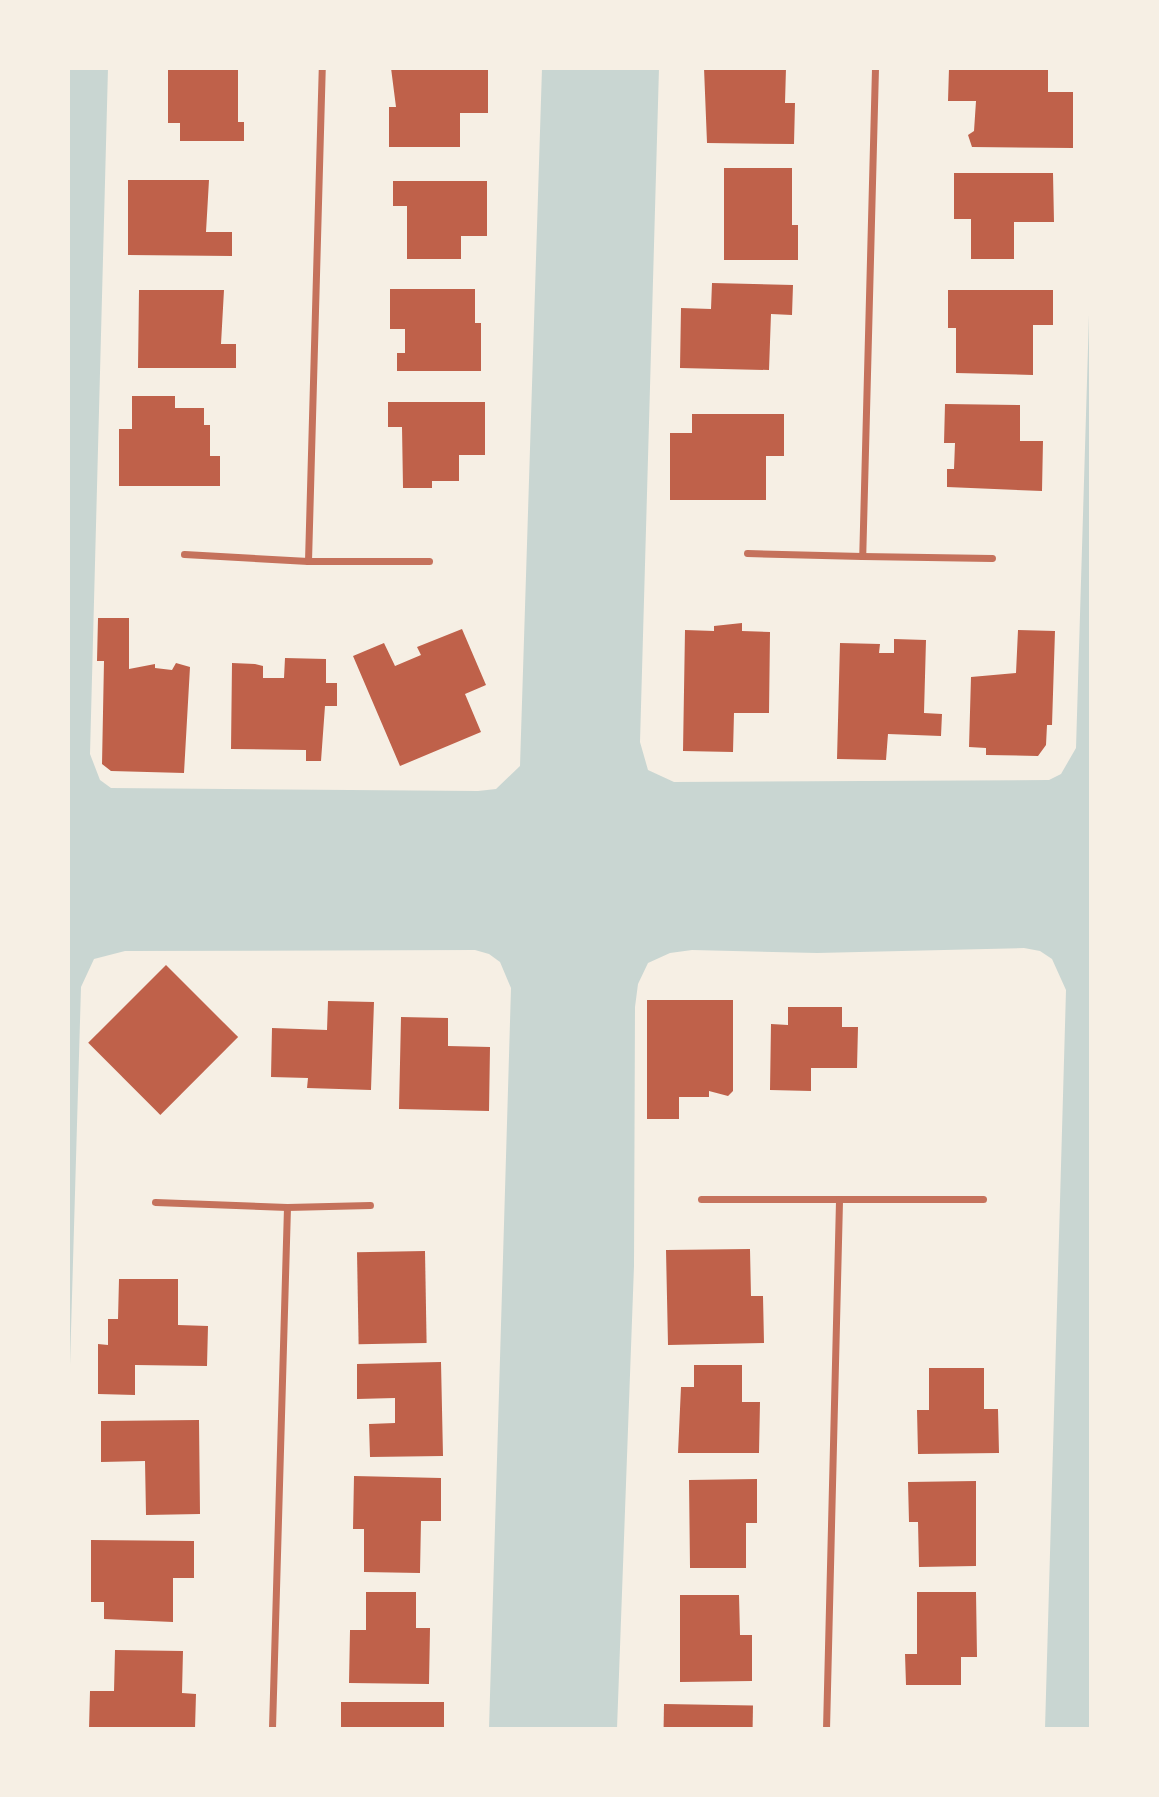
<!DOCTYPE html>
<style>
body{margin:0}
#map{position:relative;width:1159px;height:1797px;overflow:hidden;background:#f6efe4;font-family:Overpass,sans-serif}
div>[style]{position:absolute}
.water>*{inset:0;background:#c9d6d2}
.building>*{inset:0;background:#bf614a;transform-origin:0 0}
.minor>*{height:7px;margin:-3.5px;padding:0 3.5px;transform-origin:3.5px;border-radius:3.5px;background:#c5725c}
span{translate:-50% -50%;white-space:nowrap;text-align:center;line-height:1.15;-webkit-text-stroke:7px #f6efe4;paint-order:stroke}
.frame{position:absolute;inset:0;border:70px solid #f6efe4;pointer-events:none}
</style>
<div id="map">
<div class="water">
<div style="clip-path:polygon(68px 68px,108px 68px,90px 754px,100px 780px,111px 788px,478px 791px,496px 789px,520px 766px,542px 68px,659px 68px,640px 742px,648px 770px,674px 782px,1049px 780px,1061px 774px,1076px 748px,1091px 248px,1091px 1729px,1045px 1729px,1066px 990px,1052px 959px,1040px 951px,1024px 948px,817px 953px,692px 950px,670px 953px,648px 963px,638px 984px,635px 1007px,634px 1266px,617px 1729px,489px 1729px,511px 988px,500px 962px,489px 954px,475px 950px,125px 951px,94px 959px,81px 987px,68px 1434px)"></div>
</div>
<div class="building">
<div style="clip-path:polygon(168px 68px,238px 68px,238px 122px,244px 122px,244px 141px,180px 141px,180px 123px,168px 123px)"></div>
<div style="clip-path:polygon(391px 68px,488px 68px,488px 113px,460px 113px,460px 147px,389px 147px,389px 107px,396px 107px)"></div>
<div style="clip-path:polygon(704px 68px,786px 68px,785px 103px,795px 103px,794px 144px,707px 143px)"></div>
<div style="clip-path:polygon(949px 68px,1048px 70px,1048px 92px,1073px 92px,1073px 148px,972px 147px,968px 135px,974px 131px,976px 101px,948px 101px)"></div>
<div style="clip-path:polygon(724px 168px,792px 168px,792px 225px,798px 225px,798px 260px,724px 260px)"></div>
<div style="clip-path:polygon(954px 173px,1053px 173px,1054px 222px,1014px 222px,1014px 259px,971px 259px,971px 219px,954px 219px)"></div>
<div style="clip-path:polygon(128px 180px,209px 180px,206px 232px,232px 232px,232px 256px,128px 255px)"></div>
<div style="clip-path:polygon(393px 181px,487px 181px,487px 236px,461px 236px,461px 259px,407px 259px,407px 206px,393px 206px)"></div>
<div style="clip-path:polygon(712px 283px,793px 285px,792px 315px,771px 314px,769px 370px,680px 368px,681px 308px,711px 309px)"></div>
<div style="clip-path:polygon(390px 289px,475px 289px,475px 323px,481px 323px,481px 371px,397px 371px,397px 353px,405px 353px,405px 329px,390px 329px)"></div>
<div style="clip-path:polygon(139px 290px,224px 290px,221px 344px,236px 344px,236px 368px,138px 368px)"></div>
<div style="clip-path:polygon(948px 290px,1053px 290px,1053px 325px,1033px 325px,1033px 375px,956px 373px,956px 328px,948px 328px)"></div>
<div style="clip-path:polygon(132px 396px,175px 396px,175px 408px,204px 408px,204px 425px,210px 425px,210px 456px,220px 456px,220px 486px,119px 486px,119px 429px,132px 429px)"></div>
<div style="clip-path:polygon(388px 402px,485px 402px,485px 455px,459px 455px,459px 481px,432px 481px,432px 488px,403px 488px,402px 427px,388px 427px)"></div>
<div style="clip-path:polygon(945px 404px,1020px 405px,1020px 441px,1043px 441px,1042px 491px,947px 487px,947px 469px,954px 469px,955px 443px,944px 443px)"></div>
<div style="clip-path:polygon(692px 414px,784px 414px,784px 456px,766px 456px,766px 500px,670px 500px,670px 433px,692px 433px)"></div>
<div style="clip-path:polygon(98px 618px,129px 618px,129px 669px,155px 664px,155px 668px,172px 670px,176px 663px,190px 667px,184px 773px,111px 771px,102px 764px,104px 661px,97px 661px)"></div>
<div style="clip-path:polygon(742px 623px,742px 631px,770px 632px,769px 713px,734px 713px,733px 752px,683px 751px,685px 630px,714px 631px,714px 626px)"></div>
<div style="clip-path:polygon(462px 629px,486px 685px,465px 694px,481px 732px,400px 766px,353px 656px,384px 643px,395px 666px,421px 655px,417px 647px)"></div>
<div style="clip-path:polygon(1018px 630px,1055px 631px,1052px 725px,1047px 725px,1046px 745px,1038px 756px,986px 755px,986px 748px,969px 747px,971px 677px,1016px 673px)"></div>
<div style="clip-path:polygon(894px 639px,926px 640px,924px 713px,942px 714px,941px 736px,888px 734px,886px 760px,837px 759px,840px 643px,880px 644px,879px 653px,894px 653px)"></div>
<div style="clip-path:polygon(285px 658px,326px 659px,326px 683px,337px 683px,337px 706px,325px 706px,321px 761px,306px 761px,306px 750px,231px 749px,232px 663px,255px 664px,263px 666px,263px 678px,284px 678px)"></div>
<div style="left:166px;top:965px;width:102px;height:110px;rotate:45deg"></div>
<div style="clip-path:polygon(647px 1000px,733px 1000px,733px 1091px,728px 1096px,709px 1091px,709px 1097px,679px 1097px,679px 1119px,647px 1119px)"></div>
<div style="clip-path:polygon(328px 1001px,374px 1002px,371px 1090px,307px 1088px,308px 1078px,271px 1077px,272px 1028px,327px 1030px)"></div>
<div style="clip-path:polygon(788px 1007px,842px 1007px,842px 1027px,858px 1027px,857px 1068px,811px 1068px,811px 1091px,770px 1090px,771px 1024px,788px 1025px)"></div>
<div style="clip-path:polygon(401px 1017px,448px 1018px,448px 1046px,490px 1047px,489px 1111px,399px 1109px)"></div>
<div style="clip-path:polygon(750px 1249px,751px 1296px,763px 1296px,764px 1343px,668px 1345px,666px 1250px)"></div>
<div style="left:425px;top:1251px;width:92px;height:68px;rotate:89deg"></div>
<div style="clip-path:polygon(119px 1279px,178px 1279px,178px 1325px,208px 1326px,207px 1366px,135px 1365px,135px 1395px,98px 1394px,98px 1344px,108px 1345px,108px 1319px,118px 1319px)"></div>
<div style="clip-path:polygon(441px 1362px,443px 1456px,370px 1457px,369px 1424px,395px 1423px,395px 1398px,357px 1399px,357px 1364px)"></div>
<div style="clip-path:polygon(694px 1365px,742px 1365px,742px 1402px,760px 1402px,759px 1453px,678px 1453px,681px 1387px,694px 1387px)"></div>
<div style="clip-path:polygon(929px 1368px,984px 1368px,984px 1409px,998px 1409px,999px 1453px,918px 1454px,917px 1410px,929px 1410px)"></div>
<div style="clip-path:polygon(199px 1420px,200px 1514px,146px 1515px,145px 1461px,101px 1462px,101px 1421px)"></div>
<div style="clip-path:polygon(354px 1476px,441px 1478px,441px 1521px,421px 1521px,420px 1573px,364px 1572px,364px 1529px,353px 1529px)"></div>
<div style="clip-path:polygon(757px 1479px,757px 1523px,746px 1523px,746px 1568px,690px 1568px,689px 1480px)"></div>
<div style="clip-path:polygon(976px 1481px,976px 1566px,919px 1567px,918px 1522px,909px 1522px,908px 1482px)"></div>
<div style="clip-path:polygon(91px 1540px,194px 1541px,194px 1578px,173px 1578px,173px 1622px,104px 1619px,104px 1602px,91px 1602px)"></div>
<div style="clip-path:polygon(366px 1592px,416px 1592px,416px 1628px,430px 1628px,429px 1684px,349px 1683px,350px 1630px,366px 1630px)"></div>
<div style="clip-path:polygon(917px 1592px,976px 1592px,977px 1657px,961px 1657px,961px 1685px,906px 1685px,905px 1654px,917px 1654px)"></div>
<div style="clip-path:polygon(680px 1595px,739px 1595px,740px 1635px,752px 1635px,752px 1681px,680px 1682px)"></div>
<div style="clip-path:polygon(115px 1650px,183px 1651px,182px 1693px,196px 1694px,195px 1729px,89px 1729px,90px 1691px,114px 1691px)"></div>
<div style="left:444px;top:1702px;width:27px;height:103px;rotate:90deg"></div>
<div style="left:664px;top:1704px;width:89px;height:25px;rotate:1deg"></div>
</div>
<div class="minor">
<div style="left:875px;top:68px;width:488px;rotate:91.5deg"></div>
<div style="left:862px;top:556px;width:130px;rotate:0.9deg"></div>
<div style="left:747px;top:553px;width:115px;rotate:1.5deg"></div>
<div style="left:184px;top:554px;width:124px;rotate:3.2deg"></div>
<div style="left:308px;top:561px;width:493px;rotate:-88.4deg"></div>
<div style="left:308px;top:561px;width:121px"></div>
<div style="left:701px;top:1199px;width:282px"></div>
<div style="left:155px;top:1202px;width:132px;rotate:2.2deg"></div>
<div style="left:287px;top:1207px;width:522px;rotate:91.65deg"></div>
<div style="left:287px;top:1207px;width:83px;rotate:-1.4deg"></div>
<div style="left:826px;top:1729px;width:530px;rotate:-88.59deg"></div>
</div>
<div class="frame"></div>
</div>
